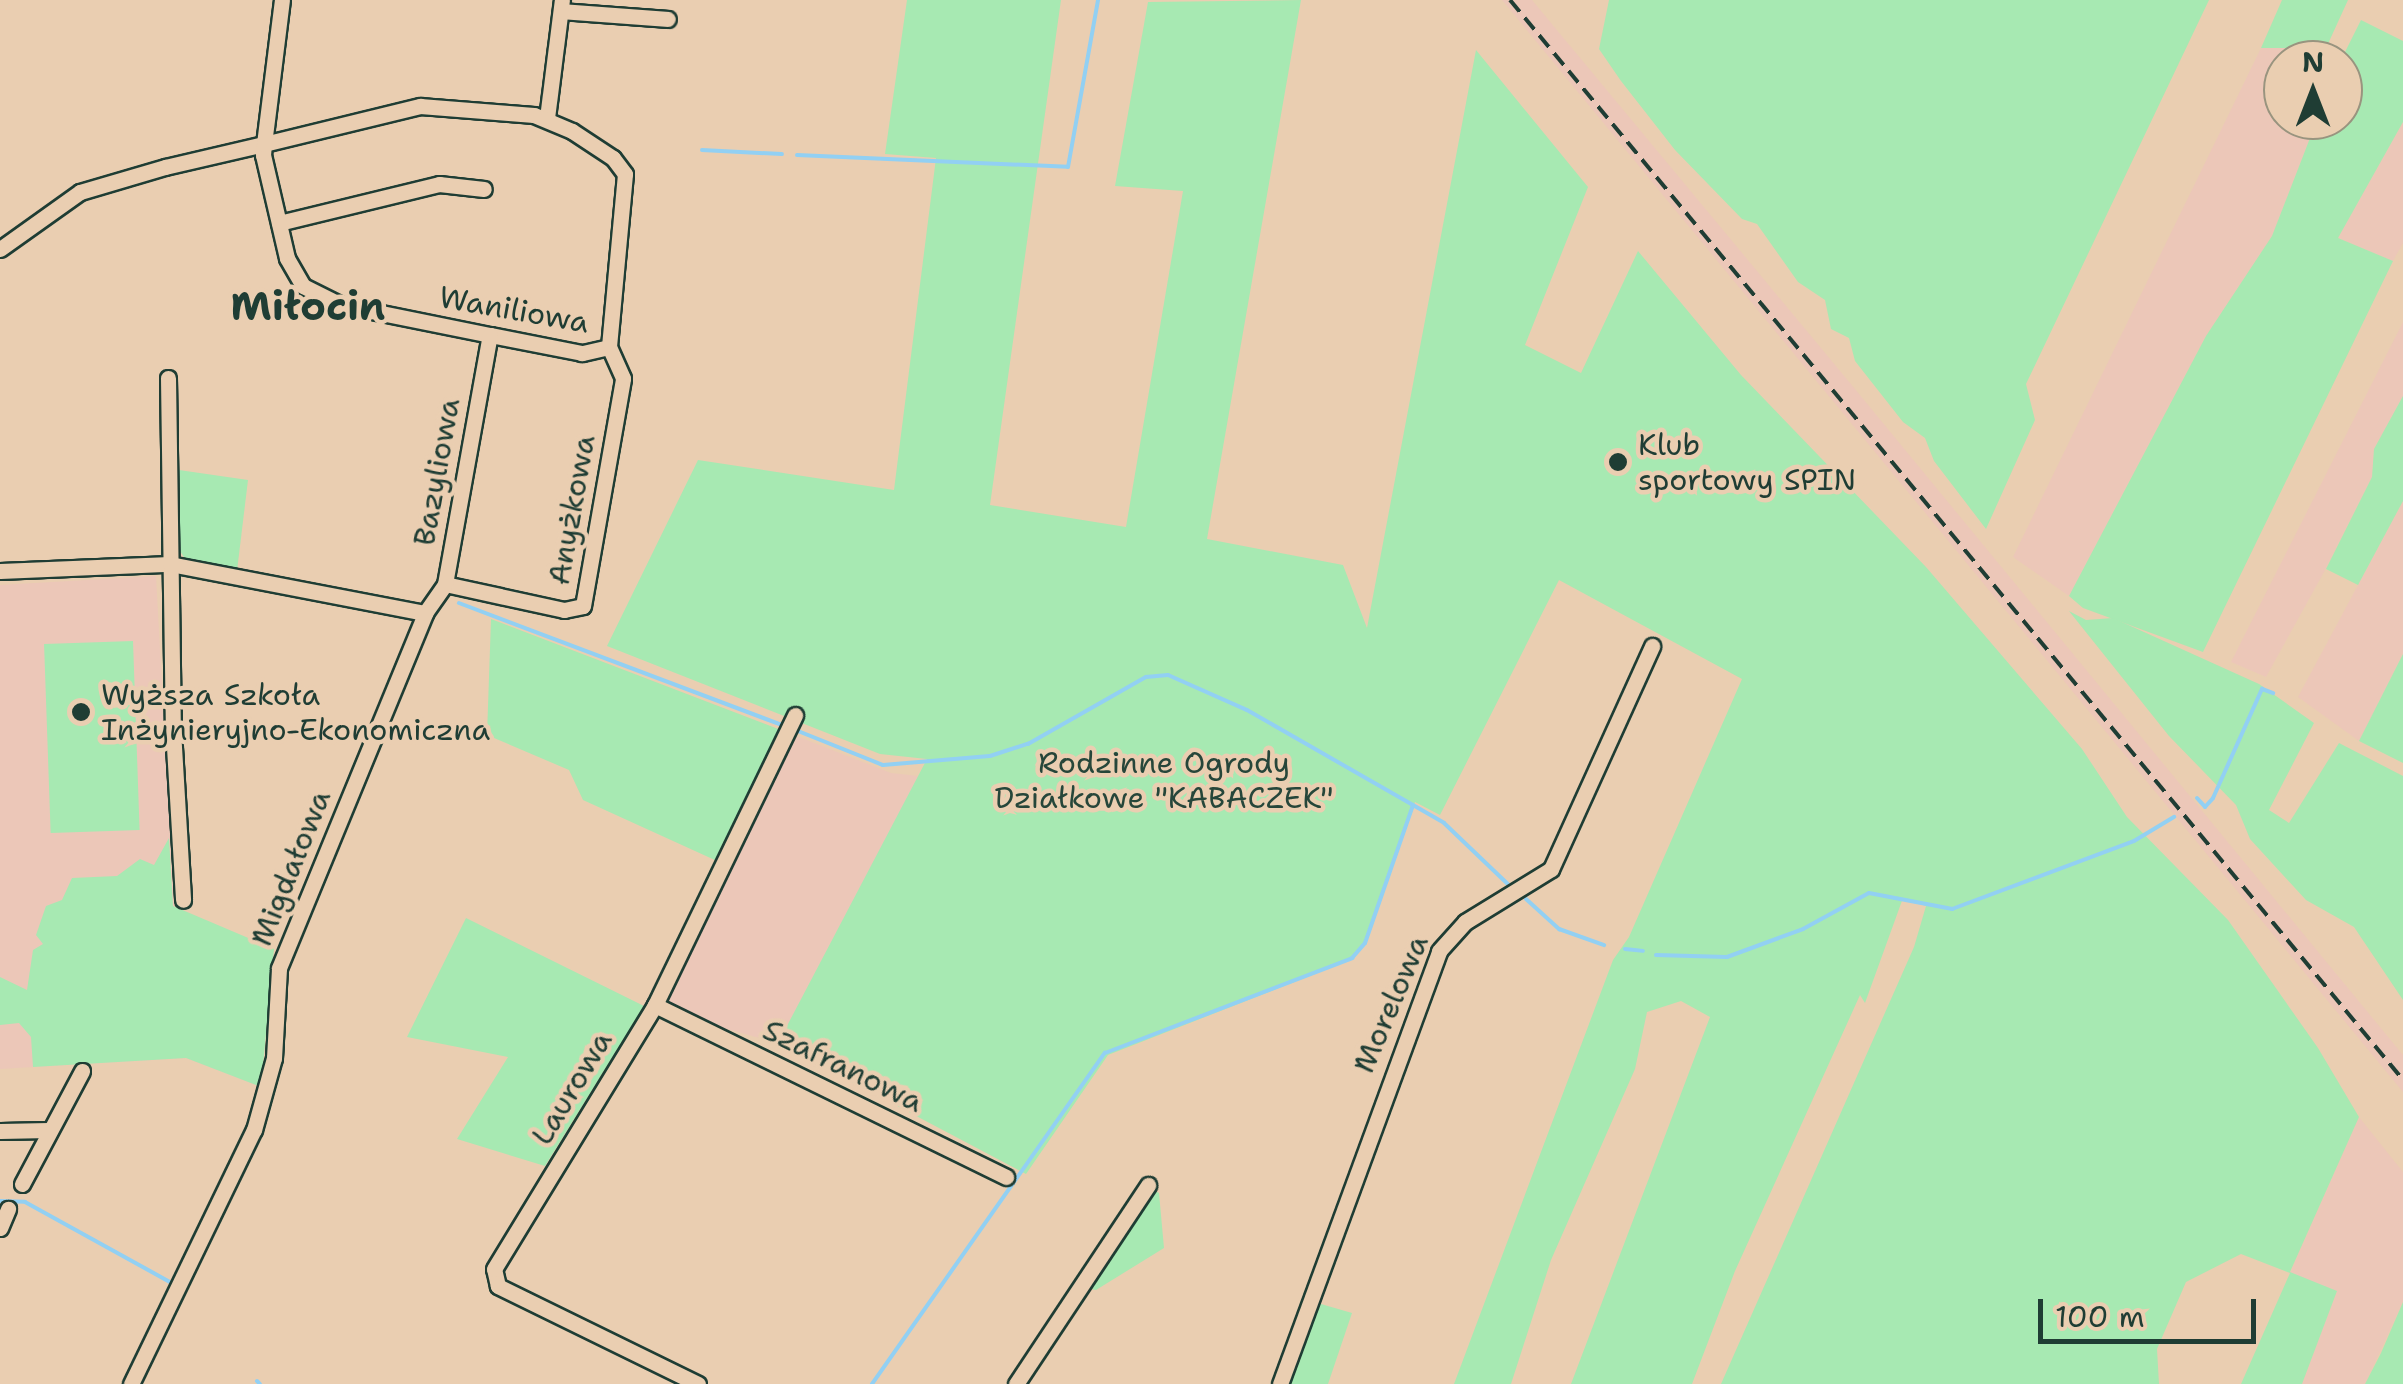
<!DOCTYPE html>
<meta charset="utf-8">
<style>
body{margin:0}
#map{position:relative;width:2403px;height:1384px;overflow:hidden;background:#eaceb1;font-family:"Shantell Sans",sans-serif}
div>[style]{position:absolute}
.built>*{inset:0;background:#ecc7b8}
.green>*{inset:0;background:#a7e9b2;transform-origin:0 0}
.stream>*{height:4px;margin:-2px;padding:0 2px;transform-origin:2px;border-radius:2px;background:#92d0f3}
.roads{filter:drop-shadow(2px 0 #1f3d34) drop-shadow(-2px 0 #1f3d34) drop-shadow(0 2px #1f3d34) drop-shadow(0 -2px #1f3d34)}
.minor>*{height:15px;margin:-7.5px;padding:0 7.5px;transform-origin:7.5px;border-radius:7.5px;background:#eaceb1}
.rail>*{height:4px;margin-top:-2px;transform-origin:0;background:repeating-linear-gradient(90deg,#1f3d34 0 15px,transparent 0 23px)}
.dots>*{width:28px;height:28px;translate:-50% -50%;box-sizing:border-box;border:5px solid #eaceb1;border-radius:50%}
span{translate:-50% -50%;white-space:nowrap;text-align:center;line-height:1.15;-webkit-text-stroke:9px #eaceb1;paint-order:stroke}
.street-label{font-size:30px;color:#1f3d34}
.poi-label{font-size:30px;color:#1f3d34}
.left{translate:0 -50%;text-align:left}
.park-label{font-size:30px;color:#26463a}
.district-label{font-size:40px;color:#1f3d34;font-weight:700}
.north{position:absolute;left:2263px;top:40px;width:100px;height:100px;box-sizing:border-box;background:#eaceb1;border:2px solid #99947f;border-radius:50%;rotate:0deg;font-size:28px;font-weight:700;line-height:40px;text-align:center;color:#1f3d34}
.north::after{content:'';display:block;margin:auto;width:35px;height:45px;background:#1f3d34;clip-path:polygon(50% 0,100% 100%,50% 72%,0 100%)}
.scale{position:absolute;left:2038px;top:1299px;width:218px;height:45px;box-sizing:border-box;border:5px solid #1f3d34;border-top:0;padding-left:12px;font-size:30px;line-height:35px;white-space:nowrap;color:#1f3d34;-webkit-text-stroke:8px #eaceb1;paint-order:stroke}
</style>
<div id="map">
<div class="built">
<div style="clip-path:polygon(1502px 0,1532px 0,1855px 389px,2403px 1055px,2403px 1092px)"></div>
<div style="clip-path:polygon(2261px 48px,2308px 48px,2327px 60px,2283px 60px,2283px 120px,2317px 120px,2272px 236px,2206px 336px,2069px 596px,2013px 557px)"></div>
<div style="clip-path:polygon(2403px 122px,2403px 243px,2393px 261px,2338px 238px)"></div>
<div style="clip-path:polygon(2403px 322px,2403px 396px,2374px 449px,2372px 477px,2324px 572px,2266px 677px,2231px 662px)"></div>
<div style="clip-path:polygon(2403px 501px,2403px 654px,2359px 741px,2298px 697px)"></div>
<div style="clip-path:polygon(156px 576px,178px 978px,261px 1087px,186px 1058px,0 1069px,0 585px)"></div>
<div style="clip-path:polygon(781px 730px,891px 773px,919px 776px,778px 1043px,644px 1006px)"></div>
<div style="clip-path:polygon(2359px 1117px,2403px 1172px,2403px 1302px,2365px 1384px,2302px 1384px,2337px 1291px,2290px 1273px)"></div>
</div>
<div class="green">
<div style="clip-path:polygon(907px 0,1061px 0,990px 505px,1126px 527px,1183px 191px,1115px 186px,1148px 2px,1301px 0,1207px 539px,1343px 565px,1367px 628px,1476px 50px,1588px 187px,1525px 345px,1581px 373px,1638px 251px,1741px 375px,1926px 567px,2082px 749px,2127px 817px,2228px 920px,2318px 1048px,2359px 1117px,2290px 1272px,2337px 1291px,2302px 1384px,2241px 1384px,2290px 1273px,2241px 1254px,2186px 1282px,2157px 1349px,2159px 1384px,1721px 1384px,1914px 947px,1926px 906px,1903px 898px,1865px 1003px,1860px 995px,1735px 1271px,1692px 1384px,1571px 1384px,1710px 1017px,1681px 1001px,1647px 1012px,1635px 1069px,1551px 1260px,1511px 1384px,1454px 1384px,1613px 960px,1629px 937px,1742px 679px,1559px 580px,1440px 815px,1415px 802px,1366px 944px,1353px 959px,1108px 1055px,1026px 1174px,778px 1043px,927px 759px,880px 754px,607px 646px,698px 460px,894px 490px,936px 158px,885px 154px)"></div>
<div style="clip-path:polygon(1609px 0,2209px 0,2026px 384px,2035px 420px,1986px 529px,1934px 461px,1925px 438px,1903px 422px,1855px 361px,1849px 338px,1831px 329px,1825px 300px,1798px 282px,1757px 224px,1742px 219px,1675px 150px,1621px 81px,1599px 49px)"></div>
<div style="clip-path:polygon(2282px 0,2348px 0,2322px 57px,2308px 48px,2261px 48px)"></div>
<div style="clip-path:polygon(2361px 20px,2403px 41px,2403px 122px,2338px 238px,2393px 261px,2203px 652px,2083px 608px,2069px 596px,2206px 336px,2272px 236px,2317px 120px,2343px 120px,2341px 60px)"></div>
<div style="clip-path:polygon(2403px 396px,2403px 501px,2358px 585px,2326px 569px,2372px 477px,2374px 449px)"></div>
<div style="clip-path:polygon(179px 470px,248px 480px,237px 571px,187px 562px,180px 551px)"></div>
<div style="clip-path:polygon(2069px 611px,2086px 620px,2113px 618px,2259px 684px,2314px 723px,2269px 810px,2289px 823px,2339px 743px,2403px 776px,2403px 1000px,2354px 927px,2306px 900px,2250px 839px,2236px 805px,2169px 736px)"></div>
<div style="clip-path:polygon(491px 619px,781px 730px,717px 861px,583px 800px,569px 770px,487px 735px)"></div>
<div style="left:133px;top:641px;width:189px;height:89px;rotate:88deg"></div>
<div style="clip-path:polygon(2403px 654px,2403px 763px,2359px 741px)"></div>
<div style="clip-path:polygon(169px 838px,173px 906px,274px 949px,261px 1087px,186px 1058px,33px 1067px,31px 1037px,19px 1023px,0 1025px,0 977px,27px 990px,33px 950px,43px 944px,36px 935px,46px 906px,62px 900px,72px 878px,117px 876px,140px 859px,154px 865px)"></div>
<div style="clip-path:polygon(466px 918px,644px 1006px,545px 1166px,457px 1139px,508px 1057px,407px 1037px)"></div>
<div style="clip-path:polygon(1152px 1189px,1159px 1193px,1164px 1248px,1096px 1290px,1080px 1287px)"></div>
<div style="clip-path:polygon(1314px 1302px,1352px 1313px,1328px 1384px,1286px 1384px)"></div>
<div style="clip-path:polygon(2403px 1302px,2403px 1384px,2365px 1384px,2381px 1353px)"></div>
</div>
<div class="stream">
<div style="left:702px;top:150px;width:80px;rotate:2.9deg"></div>
<div style="left:797px;top:155px;width:271px;rotate:2.5deg"></div>
<div style="left:1068px;top:167px;width:170px;rotate:-79.8deg"></div>
<div style="left:459px;top:603px;width:347px;rotate:20.7deg"></div>
<div style="left:793px;top:729px;width:97px;rotate:21.8deg"></div>
<div style="left:883px;top:765px;width:107px;rotate:-4.8deg"></div>
<div style="left:990px;top:756px;width:40px;rotate:-18deg"></div>
<div style="left:1028px;top:744px;width:136px;rotate:-29.6deg"></div>
<div style="left:1146px;top:677px;width:22px;rotate:-5deg"></div>
<div style="left:1168px;top:675px;width:86px;rotate:23.9deg"></div>
<div style="left:1247px;top:710px;width:227px;rotate:29.8deg"></div>
<div style="left:1444px;top:823px;width:94px;rotate:43.7deg"></div>
<div style="left:2197px;top:798px;width:12px;rotate:48deg"></div>
<div style="left:2205px;top:807px;width:12px;rotate:-48deg"></div>
<div style="left:2213px;top:798px;width:120px;rotate:-65.8deg"></div>
<div style="left:2262px;top:689px;width:12px;rotate:20deg"></div>
<div style="left:1526px;top:899px;width:45px;rotate:42.3deg"></div>
<div style="left:1559px;top:929px;width:48px;rotate:19.6deg"></div>
<div style="left:1625px;top:949px;width:18px;rotate:6deg"></div>
<div style="left:1656px;top:955px;width:71px;rotate:1.6deg"></div>
<div style="left:1727px;top:957px;width:81px;rotate:-20.2deg"></div>
<div style="left:1803px;top:929px;width:75px;rotate:-28.6deg"></div>
<div style="left:1869px;top:893px;width:85px;rotate:10.9deg"></div>
<div style="left:1952px;top:909px;width:194px;rotate:-20.5deg"></div>
<div style="left:2134px;top:841px;width:47px;rotate:-31deg"></div>
<div style="left:0;top:1201px;width:25px;rotate:2deg"></div>
<div style="left:25px;top:1202px;width:168px;rotate:28.9deg"></div>
<div style="left:257px;top:1381px;width:4px;rotate:45deg"></div>
<div style="left:872px;top:1384px;width:405px;rotate:-54.9deg"></div>
<div style="left:1105px;top:1053px;width:265px;rotate:-21deg"></div>
<div style="left:1352px;top:958px;width:20px;rotate:-49deg"></div>
<div style="left:1365px;top:943px;width:146px;rotate:-70.8deg"></div>
</div>
<div class="roads">
<div class="minor">
<div style="left:561px;top:11px;width:107px;rotate:4.3deg"></div>
<div style="left:547px;top:118px;width:119px;rotate:-82.8deg"></div>
<div style="left:279px;top:223px;width:165px;rotate:-13.7deg"></div>
<div style="left:439px;top:184px;width:45px;rotate:6.3deg"></div>
<div style="left:0;top:249px;width:98px;rotate:-35.5deg"></div>
<div style="left:80px;top:192px;width:89px;rotate:-16.4deg"></div>
<div style="left:165px;top:167px;width:102px;rotate:-13.1deg"></div>
<div style="left:264px;top:144px;width:161px;rotate:-13.7deg"></div>
<div style="left:420px;top:106px;width:114px;rotate:4.5deg"></div>
<div style="left:534px;top:115px;width:41px;rotate:22.8deg"></div>
<div style="left:572px;top:131px;width:49px;rotate:33.4deg"></div>
<div style="left:613px;top:158px;width:20px;rotate:53deg"></div>
<div style="left:625px;top:174px;width:174px;rotate:95.3deg"></div>
<div style="left:609px;top:347px;width:28px;rotate:167deg"></div>
<div style="left:582px;top:353px;width:94px;rotate:-168.9deg"></div>
<div style="left:490px;top:335px;width:152px;rotate:-168.6deg"></div>
<div style="left:341px;top:305px;width:42px;rotate:-153.4deg"></div>
<div style="left:303px;top:286px;width:32px;rotate:-120deg"></div>
<div style="left:287px;top:258px;width:106px;rotate:-103.1deg"></div>
<div style="left:263px;top:155px;width:11px;rotate:-85deg"></div>
<div style="left:264px;top:144px;width:145px;rotate:-82.9deg"></div>
<div style="left:168px;top:378px;width:352px;rotate:89.2deg"></div>
<div style="left:173px;top:730px;width:170px;rotate:86.6deg"></div>
<div style="left:0;top:571px;width:170px;rotate:-2.4deg"></div>
<div style="left:170px;top:564px;width:260px;rotate:10.9deg"></div>
<div style="left:445px;top:584px;width:122px;rotate:12.3deg"></div>
<div style="left:564px;top:610px;width:19px;rotate:-12deg"></div>
<div style="left:583px;top:606px;width:231px;rotate:-80deg"></div>
<div style="left:623px;top:378px;width:34px;rotate:-114deg"></div>
<div style="left:655px;top:1005px;width:391px;rotate:26.1deg"></div>
<div style="left:0;top:1131px;width:49px;rotate:-1.2deg"></div>
<div style="left:22px;top:1184px;width:128px;rotate:-62deg"></div>
<div style="left:0;top:1228px;width:21px;rotate:-67deg"></div>
<div style="left:131px;top:1384px;width:282px;rotate:-64.2deg"></div>
<div style="left:254px;top:1130px;width:75px;rotate:-74.5deg"></div>
<div style="left:274px;top:1058px;width:90px;rotate:-86.8deg"></div>
<div style="left:279px;top:968px;width:384px;rotate:-67.6deg"></div>
<div style="left:425px;top:613px;width:35px;rotate:-55deg"></div>
<div style="left:445px;top:584px;width:253px;rotate:-79.8deg"></div>
<div style="left:698px;top:1384px;width:223px;rotate:-153.9deg"></div>
<div style="left:498px;top:1286px;width:17px;rotate:-103deg"></div>
<div style="left:494px;top:1269px;width:309px;rotate:-58.6deg"></div>
<div style="left:655px;top:1005px;width:322px;rotate:-64.2deg"></div>
<div style="left:1016px;top:1384px;width:239px;rotate:-56.4deg"></div>
<div style="left:1280px;top:1384px;width:461px;rotate:-69.8deg"></div>
<div style="left:1439px;top:951px;width:39px;rotate:-48deg"></div>
<div style="left:1465px;top:922px;width:101px;rotate:-31.6deg"></div>
<div style="left:1551px;top:869px;width:245px;rotate:-65.6deg"></div>
</div>
</div>
<div class="rail">
<div style="left:1510px;top:0;width:1401px;rotate:50.41deg"></div>
</div>
<div class="dots">
<div style="left:1618px;top:462px;background:#1f3d34"></div>
<div style="left:81px;top:712px;background:#1f3d34"></div>
</div>
<div class="street-label">
<span style="left:514px;top:310px;rotate:10deg">Waniliowa</span>
<span style="left:437px;top:472px;rotate:-80deg">Bazyliowa</span>
<span style="left:572px;top:510px;rotate:-80deg">Anyżkowa</span>
<span style="left:291px;top:868px;rotate:-68deg">Migdałowa</span>
<span style="left:1391px;top:1004px;rotate:-67deg">Morelowa</span>
<span style="left:843px;top:1066px;rotate:26deg">Szafranowa</span>
<span style="left:572px;top:1088px;rotate:-59deg">Laurowa</span>
</div>
<div class="poi-label">
<span class="left" style="left:1638px;top:462px">Klub<br>sportowy SPIN</span>
<span class="left" style="left:101px;top:712px">Wyższa Szkoła<br>Inżynieryjno-Ekonomiczna</span>
</div>
<div class="park-label">
<span style="left:1164px;top:780px">Rodzinne Ogrody<br>Działkowe "KABACZEK"</span>
</div>
<div class="district-label">
<span style="left:308px;top:306px">Miłocin</span>
</div>
<div class="north">N</div>
<div class="scale">100 m</div>
</div>
